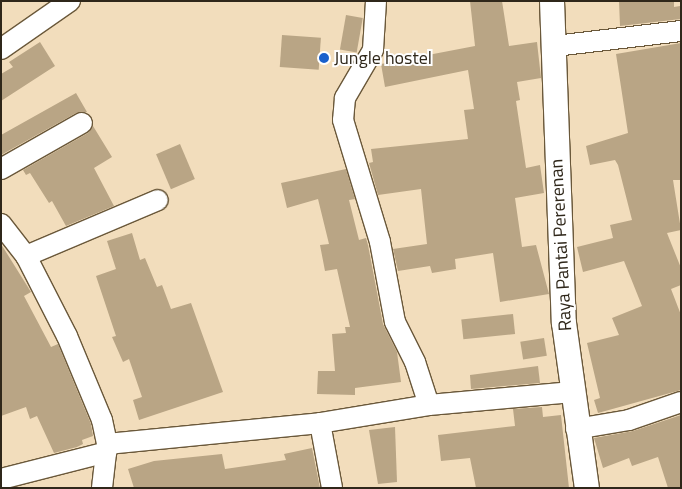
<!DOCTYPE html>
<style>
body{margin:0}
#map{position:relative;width:682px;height:489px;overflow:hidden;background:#f2ddbc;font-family:"Titillium Web",sans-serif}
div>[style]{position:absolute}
.building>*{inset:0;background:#b9a585;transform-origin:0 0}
.roads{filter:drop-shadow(1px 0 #6a583a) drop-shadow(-1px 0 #6a583a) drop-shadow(0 1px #6a583a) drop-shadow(0 -1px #6a583a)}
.minor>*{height:20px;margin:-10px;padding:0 10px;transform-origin:10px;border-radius:10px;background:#fff}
.tertiary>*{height:24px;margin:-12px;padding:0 12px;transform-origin:12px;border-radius:12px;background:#fff}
.dots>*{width:14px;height:14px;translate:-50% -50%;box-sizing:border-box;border:2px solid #fff;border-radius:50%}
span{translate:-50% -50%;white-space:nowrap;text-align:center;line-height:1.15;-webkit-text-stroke:4px #fff;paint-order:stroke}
.poi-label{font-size:18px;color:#2f271a}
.left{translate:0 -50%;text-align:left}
.street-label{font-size:18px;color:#2f271a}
.frame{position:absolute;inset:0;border:2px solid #2f271a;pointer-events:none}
</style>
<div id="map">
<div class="building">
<div style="clip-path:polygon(470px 1px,502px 1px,509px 46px,537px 42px,541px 78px,517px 82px,520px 100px,516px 101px,526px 168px,540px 165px,544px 193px,515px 198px,522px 247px,536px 245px,549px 294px,500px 302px,493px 253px,455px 259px,456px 269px,432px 273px,430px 266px,398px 271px,393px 249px,427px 244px,421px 189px,378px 195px,369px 163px,373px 162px,371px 149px,468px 139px,464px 110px,474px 109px,468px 70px,385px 87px,381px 64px,475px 46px)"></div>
<div style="clip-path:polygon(619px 1px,674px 1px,674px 7px,680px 6px,681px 19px,620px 26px)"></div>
<div style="left:346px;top:15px;width:17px;height:35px;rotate:10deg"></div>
<div style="left:282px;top:35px;width:39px;height:32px;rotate:4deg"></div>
<div style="clip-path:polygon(40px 42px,55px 66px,1px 101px,1px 74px,13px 67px,9px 62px)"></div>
<div style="clip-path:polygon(681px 43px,681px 180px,673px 180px,681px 230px,667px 233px,681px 268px,681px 285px,671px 289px,681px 315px,681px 390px,598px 413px,594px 400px,600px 398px,587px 343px,619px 335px,612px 318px,642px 306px,624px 261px,583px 272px,577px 247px,613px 238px,610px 225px,632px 220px,618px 165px,615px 160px,590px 165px,586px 146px,628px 133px,616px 54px)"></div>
<div style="clip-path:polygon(76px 93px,87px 112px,76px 113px,1px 155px,1px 135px)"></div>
<div style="clip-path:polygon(93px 126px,112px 157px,94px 168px,114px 206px,66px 226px,52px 201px,49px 203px,30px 173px,26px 175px,23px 170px,88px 133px)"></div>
<div style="left:180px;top:144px;width:38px;height:26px;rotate:67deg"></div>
<div style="clip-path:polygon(346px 169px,355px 199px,349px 200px,359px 240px,366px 238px,368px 245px,383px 324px,397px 352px,401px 382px,355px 388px,355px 395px,317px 394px,318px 371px,335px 371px,332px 334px,346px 333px,345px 327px,350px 327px,337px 269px,325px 271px,320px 245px,329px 244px,318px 199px,287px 208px,281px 183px)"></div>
<div style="clip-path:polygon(132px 233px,140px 260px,145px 258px,157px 287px,162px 285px,171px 309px,191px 303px,223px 392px,139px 420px,133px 400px,142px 397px,129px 359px,123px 362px,112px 337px,116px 336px,96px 276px,116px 269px,107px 241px)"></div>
<div style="clip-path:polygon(1px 244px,31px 292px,24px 296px,51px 347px,58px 344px,91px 424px,93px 436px,82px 440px,83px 444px,77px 447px,54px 453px,37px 416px,30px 419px,26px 407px,1px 416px)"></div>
<div style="left:513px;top:314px;width:20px;height:52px;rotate:84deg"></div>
<div style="left:544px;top:338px;width:18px;height:24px;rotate:81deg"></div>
<div style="clip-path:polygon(538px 366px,540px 383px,471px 389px,470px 375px)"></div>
<div style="clip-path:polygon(542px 407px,543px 417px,561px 415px,569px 488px,476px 488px,470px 458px,441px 461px,438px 435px,515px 426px,513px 409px)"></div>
<div style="clip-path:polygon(681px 415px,681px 488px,668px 488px,658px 457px,632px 466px,629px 458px,603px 468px,594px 438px,633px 431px)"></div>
<div style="clip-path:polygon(395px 427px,397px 482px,378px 484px,369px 430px)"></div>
<div style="clip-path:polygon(312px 448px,320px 488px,134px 488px,128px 469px,154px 461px,222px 454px,225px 469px,286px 460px,284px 454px)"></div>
</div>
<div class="roads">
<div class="minor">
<div style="left:376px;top:1px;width:49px;rotate:93.5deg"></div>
<div style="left:373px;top:50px;width:56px;rotate:120.3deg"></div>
<div style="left:345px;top:98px;width:22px;rotate:95deg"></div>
<div style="left:343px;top:120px;width:127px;rotate:73.1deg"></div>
<div style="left:380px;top:242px;width:81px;rotate:79.4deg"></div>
<div style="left:395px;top:322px;width:45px;rotate:63.4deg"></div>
<div style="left:415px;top:362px;width:45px;rotate:72deg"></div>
<div style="left:555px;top:46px;width:127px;rotate:-6.8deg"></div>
<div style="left:1px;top:49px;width:84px;rotate:-34.8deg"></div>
<div style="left:1px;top:169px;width:93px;rotate:-29.6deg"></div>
<div style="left:1px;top:224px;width:41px;rotate:52deg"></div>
<div style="left:26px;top:256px;width:90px;rotate:62.9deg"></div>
<div style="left:67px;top:336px;width:91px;rotate:67.4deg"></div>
<div style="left:102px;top:420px;width:25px;rotate:78deg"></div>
<div style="left:107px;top:444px;width:44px;rotate:96.5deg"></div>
<div style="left:26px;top:256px;width:143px;rotate:-23deg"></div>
<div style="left:320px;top:423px;width:66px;rotate:79.5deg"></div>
<div style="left:576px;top:429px;width:54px;rotate:-9.6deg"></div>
<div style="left:629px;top:420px;width:55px;rotate:-19.1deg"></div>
<div style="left:107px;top:444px;width:214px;rotate:-5.6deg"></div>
<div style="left:320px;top:423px;width:110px;rotate:-9.4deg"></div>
<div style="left:429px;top:405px;width:144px;rotate:-5.2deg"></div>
<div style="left:1px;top:479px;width:109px;rotate:-14.3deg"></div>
</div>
<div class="tertiary">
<div style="left:552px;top:1px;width:322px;rotate:87.9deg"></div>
<div style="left:564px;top:323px;width:167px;rotate:82.1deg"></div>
</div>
</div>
<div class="dots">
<div style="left:324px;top:58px;background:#1960cc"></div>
</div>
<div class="poi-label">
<span class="left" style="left:334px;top:58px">Jungle hostel</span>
</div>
<div class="street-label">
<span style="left:561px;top:245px;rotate:-93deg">Raya Pantai Pererenan</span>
</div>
<div class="frame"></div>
</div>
